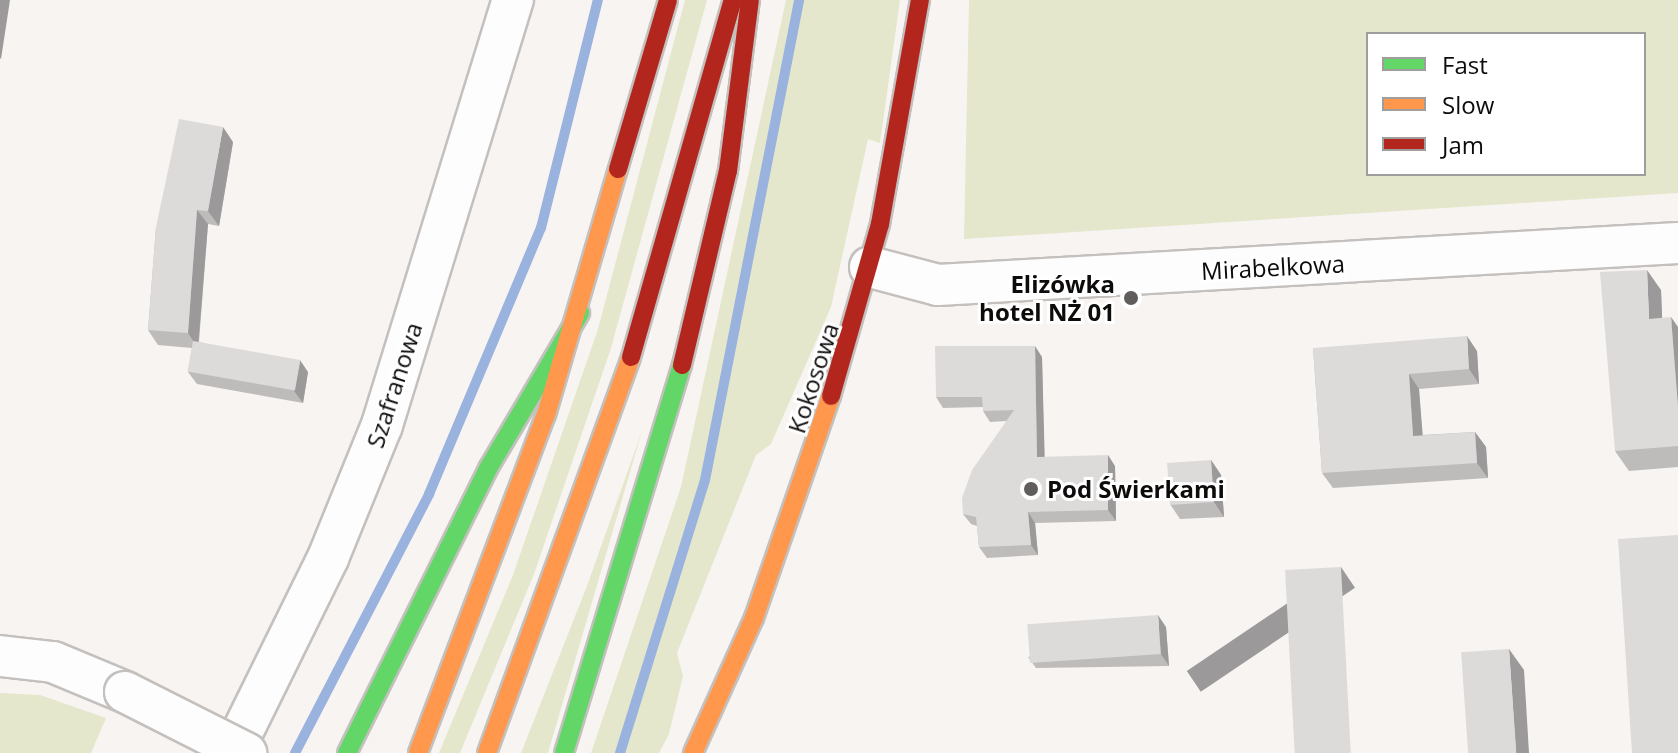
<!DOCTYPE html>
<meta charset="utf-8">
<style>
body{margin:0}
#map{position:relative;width:1678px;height:753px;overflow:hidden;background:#f8f4f2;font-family:"Open Sans",sans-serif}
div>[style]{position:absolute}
.green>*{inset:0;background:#e4e7cb}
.stream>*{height:10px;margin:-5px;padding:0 5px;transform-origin:5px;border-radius:5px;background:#9ab2de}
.roads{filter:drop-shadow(2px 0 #c3c0be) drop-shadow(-2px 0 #c3c0be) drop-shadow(0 2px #c3c0be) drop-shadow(0 -2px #c3c0be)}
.street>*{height:40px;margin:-20px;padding:0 20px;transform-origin:20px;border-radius:20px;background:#fefdfd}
.fast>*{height:18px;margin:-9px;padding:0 9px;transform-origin:9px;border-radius:9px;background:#63d668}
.slow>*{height:18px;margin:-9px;padding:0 9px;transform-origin:9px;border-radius:9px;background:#ff974d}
.jam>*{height:18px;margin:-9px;padding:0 9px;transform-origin:9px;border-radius:9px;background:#b3261e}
.bridges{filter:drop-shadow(2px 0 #c3c0be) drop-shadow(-2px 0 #c3c0be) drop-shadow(0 2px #c3c0be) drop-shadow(0 -2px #c3c0be)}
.street-bridge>*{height:40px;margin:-20px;padding:0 20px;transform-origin:20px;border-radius:20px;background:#fefdfd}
.wall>*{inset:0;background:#bebbbb}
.shaded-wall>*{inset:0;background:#9b9999;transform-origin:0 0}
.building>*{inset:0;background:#dddada;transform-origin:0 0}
.dots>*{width:22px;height:22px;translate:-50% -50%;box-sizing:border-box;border:4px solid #fff;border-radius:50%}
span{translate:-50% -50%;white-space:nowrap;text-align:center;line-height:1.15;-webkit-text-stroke:6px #fff;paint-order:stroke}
.street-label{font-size:24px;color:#0e0c0b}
.poi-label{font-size:24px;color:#0e0c0b;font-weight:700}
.right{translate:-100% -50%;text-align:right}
.left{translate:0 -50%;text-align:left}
.legend{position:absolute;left:1366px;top:32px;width:280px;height:144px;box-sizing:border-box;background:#fff;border:2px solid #9f9e9d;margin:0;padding:10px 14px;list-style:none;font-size:24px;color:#0e0c0b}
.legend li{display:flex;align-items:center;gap:16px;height:40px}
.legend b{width:40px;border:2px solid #9f9e9d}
</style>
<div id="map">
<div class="green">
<div style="clip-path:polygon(685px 0,707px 0,611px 348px,534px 574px,460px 753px,439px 753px,513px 575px,598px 329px)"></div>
<div style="clip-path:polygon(786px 0,900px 0,880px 143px,868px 139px,831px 307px,771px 444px,756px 455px,677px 653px,683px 676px,669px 734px,659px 753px,591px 753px,681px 487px)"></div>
<div style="clip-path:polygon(evenodd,969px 0,1678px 0,1678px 193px,964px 239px,969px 0,1368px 34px,1644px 34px,1644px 174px,1368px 174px,1368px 34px)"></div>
<div style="clip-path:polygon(642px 431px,548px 753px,521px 753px,587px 586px)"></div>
<div style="clip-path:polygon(0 693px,40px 695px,106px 718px,91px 753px,0 753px)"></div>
</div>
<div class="stream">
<div style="left:295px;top:753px;width:292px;rotate:-62.6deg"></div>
<div style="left:429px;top:494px;width:289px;rotate:-67.2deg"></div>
<div style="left:541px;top:228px;width:235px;rotate:-76deg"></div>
<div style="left:620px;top:753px;width:286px;rotate:-72.7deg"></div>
<div style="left:705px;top:480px;width:489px;rotate:-78.9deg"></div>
</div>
<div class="roads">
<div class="street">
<div style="left:870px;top:267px;width:70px;rotate:14.8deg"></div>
<div style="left:938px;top:285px;width:741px;rotate:-3.25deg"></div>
<div style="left:0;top:656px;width:53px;rotate:6.5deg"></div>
<div style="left:53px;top:662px;width:78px;rotate:22.6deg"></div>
<div style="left:232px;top:753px;width:217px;rotate:-63.8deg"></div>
<div style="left:328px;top:558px;width:144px;rotate:-67.9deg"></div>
<div style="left:382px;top:425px;width:445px;rotate:-72.9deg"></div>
</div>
<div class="fast">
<div style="left:347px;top:753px;width:319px;rotate:-63.6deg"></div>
<div style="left:489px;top:467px;width:179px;rotate:-59.4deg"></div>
<div style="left:564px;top:753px;width:406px;rotate:-73.1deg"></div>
</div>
<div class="slow">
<div style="left:418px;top:753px;width:361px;rotate:-69.3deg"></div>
<div style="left:546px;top:415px;width:256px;rotate:-73.7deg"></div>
<div style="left:487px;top:753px;width:421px;rotate:-70deg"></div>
<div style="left:693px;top:753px;width:148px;rotate:-65.7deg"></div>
<div style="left:754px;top:618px;width:235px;rotate:-70.9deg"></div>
</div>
<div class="jam">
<div style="left:618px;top:169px;width:176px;rotate:-73.5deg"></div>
<div style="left:631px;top:357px;width:371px;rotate:-74.1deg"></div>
<div style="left:682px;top:365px;width:199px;rotate:-76.7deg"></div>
<div style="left:728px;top:171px;width:172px;rotate:-82.7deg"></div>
<div style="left:831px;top:396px;width:179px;rotate:-74.1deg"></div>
<div style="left:880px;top:224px;width:228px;rotate:-79.9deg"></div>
</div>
</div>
<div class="bridges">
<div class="street-bridge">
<div style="left:125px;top:692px;width:136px;rotate:26.8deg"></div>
</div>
</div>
<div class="wall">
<div style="clip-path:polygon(233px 142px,219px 226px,208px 224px,199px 342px,308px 372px,303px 403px,197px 384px,188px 372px,192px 348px,158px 345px,148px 330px,156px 227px)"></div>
<div style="clip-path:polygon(1661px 290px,1662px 318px,1678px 327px,1678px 467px,1629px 471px,1615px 451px)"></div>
<div style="clip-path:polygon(1313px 348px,1477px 351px,1479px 384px,1419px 389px,1422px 435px,1475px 432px,1486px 447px,1488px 478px,1333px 488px,1322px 473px)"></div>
<div style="clip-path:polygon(1042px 357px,1044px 457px,1115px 466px,1116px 521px,1035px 523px,1038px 555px,987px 558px,979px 547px,977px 526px,971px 524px,963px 514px,1007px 421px,990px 422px,983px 411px,983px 407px,943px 408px,936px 397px)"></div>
<div style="clip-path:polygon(1211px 460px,1221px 475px,1224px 517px,1180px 519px,1170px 504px)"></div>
<div style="clip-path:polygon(1166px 627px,1169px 666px,1036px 668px,1028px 657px)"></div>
</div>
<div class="shaded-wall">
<div style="clip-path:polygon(0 0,10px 0,1px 59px,0 58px)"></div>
<div style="clip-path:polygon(223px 127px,233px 142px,219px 226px,208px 211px)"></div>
<div style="clip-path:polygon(197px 210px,208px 224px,198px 348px,188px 333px)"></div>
<div style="clip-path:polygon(1647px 270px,1661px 290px,1663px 339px,1649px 319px)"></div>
<div style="clip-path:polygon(1671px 317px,1678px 327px,1678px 407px)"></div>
<div style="clip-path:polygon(1467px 336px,1477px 351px,1479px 384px,1469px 369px)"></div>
<div style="clip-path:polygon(1035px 346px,1042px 357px,1045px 468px,1037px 457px)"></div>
<div style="clip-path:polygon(300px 360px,308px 372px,303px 403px,294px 391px)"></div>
<div style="clip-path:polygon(1409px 374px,1419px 389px,1424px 451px,1413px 436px)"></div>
<div style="clip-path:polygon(1475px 432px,1486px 447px,1488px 478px,1477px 463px)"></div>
<div style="clip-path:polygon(1108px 455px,1115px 466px,1116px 521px,1108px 510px)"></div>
<div style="clip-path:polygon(1211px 460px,1221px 475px,1224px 517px,1214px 502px)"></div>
<div style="clip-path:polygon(1028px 512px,1035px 523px,1038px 555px,1031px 545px)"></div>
<div style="left:1341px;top:567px;width:25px;height:186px;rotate:56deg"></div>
<div style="clip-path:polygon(1158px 615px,1166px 627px,1169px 666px,1161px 654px)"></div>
<div style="clip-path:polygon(1509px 649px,1524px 670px,1529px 753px,1516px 753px)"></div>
</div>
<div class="building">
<div style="clip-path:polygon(179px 119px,223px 127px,208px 211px,197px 210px,188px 333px,148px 330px,156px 227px)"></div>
<div style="clip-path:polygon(1647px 270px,1649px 319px,1671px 317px,1678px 407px,1678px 446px,1615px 451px,1600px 272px)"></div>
<div style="clip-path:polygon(1467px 336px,1469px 369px,1409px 374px,1413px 436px,1475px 432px,1477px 463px,1322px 473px,1313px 348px)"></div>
<div style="left:193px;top:341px;width:109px;height:31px;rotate:10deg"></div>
<div style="clip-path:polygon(935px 346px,1035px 346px,1037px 457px,1108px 455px,1108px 510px,1028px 512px,1031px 545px,979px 547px,976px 517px,963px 514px,962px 498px,972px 470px,1014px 410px,983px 411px,982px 397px,936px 397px)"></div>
<div style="left:1211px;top:460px;width:42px;height:44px;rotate:86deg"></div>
<div style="clip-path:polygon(1678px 535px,1678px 753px,1632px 753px,1618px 539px)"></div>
<div style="left:1341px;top:567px;width:186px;height:56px;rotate:87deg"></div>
<div style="left:1158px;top:615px;width:39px;height:131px;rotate:86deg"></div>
<div style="left:1509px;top:649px;width:104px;height:48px;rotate:86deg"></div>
</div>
<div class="dots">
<div style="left:1131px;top:298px;background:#605d5c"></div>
<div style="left:1031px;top:489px;background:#605d5c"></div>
</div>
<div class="street-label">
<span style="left:1273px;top:267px;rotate:-3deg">Mirabelkowa</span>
<span style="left:813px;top:378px;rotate:-72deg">Kokosowa</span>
<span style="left:394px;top:385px;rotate:-72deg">Szafranowa</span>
</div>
<div class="poi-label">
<span class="right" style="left:1115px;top:298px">Elizówka<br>hotel NŻ 01</span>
<span class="left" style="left:1047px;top:489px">Pod Świerkami</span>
</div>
<ul class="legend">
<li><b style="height:10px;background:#63d668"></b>Fast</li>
<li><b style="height:10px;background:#ff974d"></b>Slow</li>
<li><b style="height:10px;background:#b3261e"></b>Jam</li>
</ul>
</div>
